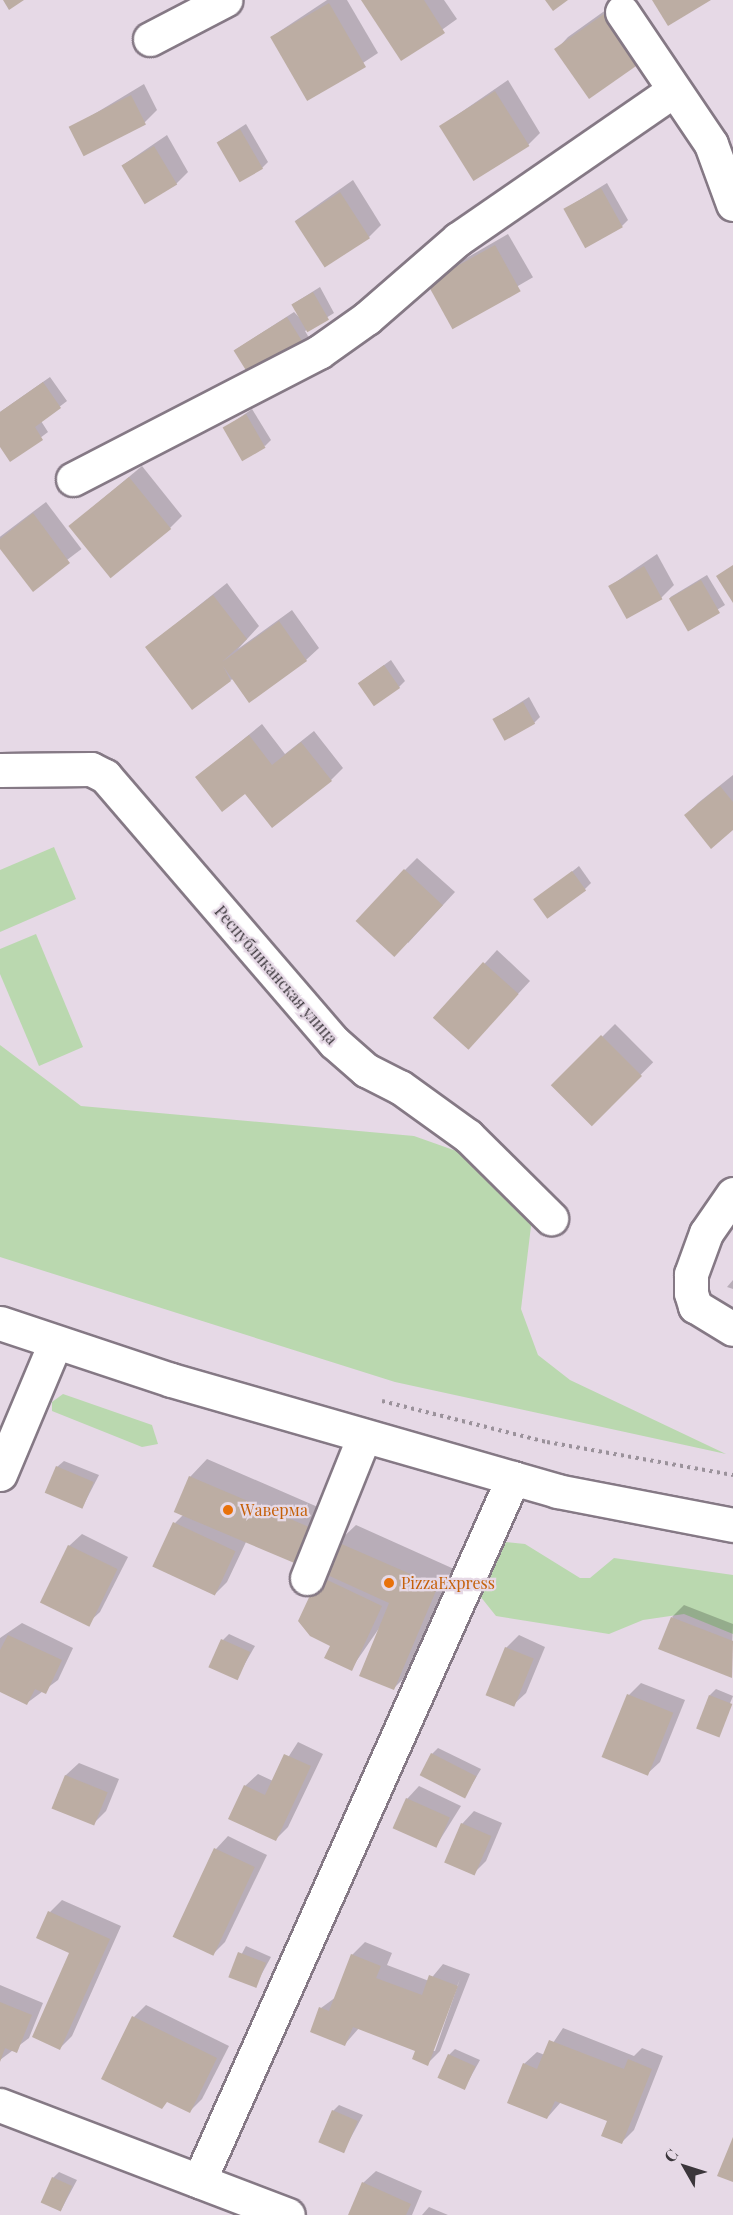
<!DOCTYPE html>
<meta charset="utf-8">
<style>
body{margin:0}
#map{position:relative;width:733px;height:2215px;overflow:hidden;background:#e6d9e6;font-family:"Playfair Display",serif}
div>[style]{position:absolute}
.green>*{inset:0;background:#bad8af}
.shadow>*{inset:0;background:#0003;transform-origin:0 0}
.building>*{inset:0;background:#bcada3;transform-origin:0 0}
.path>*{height:4px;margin-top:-2px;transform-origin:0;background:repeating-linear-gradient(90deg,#9b929b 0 3px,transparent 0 7.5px)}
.roads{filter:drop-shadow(2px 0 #857985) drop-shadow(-2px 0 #857985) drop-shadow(0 2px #857985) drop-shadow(0 -2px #857985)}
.minor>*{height:33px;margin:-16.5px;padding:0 16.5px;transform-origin:16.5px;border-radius:16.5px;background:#fff}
.major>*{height:33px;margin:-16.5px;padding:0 16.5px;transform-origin:16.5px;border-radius:16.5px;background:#fff}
.dots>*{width:16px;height:16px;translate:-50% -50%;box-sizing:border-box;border:3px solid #e6d9e6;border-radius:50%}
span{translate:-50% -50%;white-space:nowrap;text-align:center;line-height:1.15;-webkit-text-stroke:4.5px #e6d9e6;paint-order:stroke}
.street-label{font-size:16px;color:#3b363b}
.food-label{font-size:16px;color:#c56008}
.left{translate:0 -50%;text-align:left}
.north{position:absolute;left:655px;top:2137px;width:60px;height:60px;-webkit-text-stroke:4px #e6d9e6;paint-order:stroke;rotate:309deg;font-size:16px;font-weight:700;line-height:24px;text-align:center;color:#3b363b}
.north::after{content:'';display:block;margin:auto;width:21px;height:27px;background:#3b363b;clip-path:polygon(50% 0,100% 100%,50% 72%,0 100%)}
</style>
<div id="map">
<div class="green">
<div style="clip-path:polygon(54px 847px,76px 899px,0 932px,0 870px)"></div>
<div style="clip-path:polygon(36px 934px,83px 1047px,39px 1066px,0 974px,0 949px)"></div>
<div style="clip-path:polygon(0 1045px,81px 1106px,414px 1136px,462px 1153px,532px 1218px,521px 1309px,538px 1355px,570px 1380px,726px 1454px,395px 1382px,0 1257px)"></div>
<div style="clip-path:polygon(63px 1394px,152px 1425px,158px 1444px,142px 1447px,52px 1411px,52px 1402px)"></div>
<div style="clip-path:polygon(506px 1542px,525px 1544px,580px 1578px,590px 1578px,614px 1558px,733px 1575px,733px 1634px,684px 1614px,643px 1620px,609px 1634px,496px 1616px,476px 1591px)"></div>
</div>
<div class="shadow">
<div style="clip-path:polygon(327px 0,347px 0,378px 53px,308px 99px,271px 37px)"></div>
<div style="clip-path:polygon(363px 0,444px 0,457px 19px,401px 59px)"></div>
<div style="clip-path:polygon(617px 2px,651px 50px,556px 50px,568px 37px)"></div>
<div style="clip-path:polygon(508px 80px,540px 133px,528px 145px,441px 126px)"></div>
<div style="clip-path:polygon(144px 84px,157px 110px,145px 122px,71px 128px)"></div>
<div style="clip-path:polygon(246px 124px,268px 162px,262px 168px,218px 142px)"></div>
<div style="clip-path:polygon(167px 135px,188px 172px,176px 184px,123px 165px)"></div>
<div style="clip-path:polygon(353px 180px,381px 225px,369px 237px,295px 221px)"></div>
<div style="clip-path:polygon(607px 183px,628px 220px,622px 226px,565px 209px)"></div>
<div style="left:508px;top:234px;width:50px;height:93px;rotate:60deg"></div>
<div style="clip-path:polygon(320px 287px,334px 313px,305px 331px,311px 341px,235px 350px,294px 312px,301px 319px,293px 304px)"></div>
<div style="clip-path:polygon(50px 377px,67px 401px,41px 421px,48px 432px,11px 460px,0 445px,0 412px)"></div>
<div style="clip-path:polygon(252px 409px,271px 440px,265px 446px,225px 428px)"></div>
<div style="clip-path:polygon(142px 466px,182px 516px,170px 528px,70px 526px)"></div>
<div style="left:46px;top:502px;width:59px;height:60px;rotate:53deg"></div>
<div style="clip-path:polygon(657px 554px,674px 585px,661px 598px,610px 586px)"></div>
<div style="left:707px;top:575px;width:35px;height:43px;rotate:59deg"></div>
<div style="clip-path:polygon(227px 583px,259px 626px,238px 649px,292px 610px,319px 648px,306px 660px,230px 680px,147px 647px)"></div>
<div style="clip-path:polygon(391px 660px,405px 681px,399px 687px,359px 683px)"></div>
<div style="clip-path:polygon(529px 697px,540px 717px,534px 723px,494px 719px)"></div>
<div style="clip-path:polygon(262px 724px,285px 754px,314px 731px,343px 768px,331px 780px,246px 791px,197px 777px)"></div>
<div style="clip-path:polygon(733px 775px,733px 828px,686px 815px,698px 803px)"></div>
<div style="clip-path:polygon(417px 858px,455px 892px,408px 943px,405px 870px)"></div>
<div style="clip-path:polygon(579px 866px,591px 883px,585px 889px,536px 901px)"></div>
<div style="clip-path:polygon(497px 950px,530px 981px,480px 1035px,435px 1018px)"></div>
<div style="left:615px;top:1024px;width:54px;height:88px;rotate:45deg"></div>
<div style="clip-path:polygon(733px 1280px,733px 1289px,727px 1287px)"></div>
<div style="clip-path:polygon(207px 1459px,327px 1511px,312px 1545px,246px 1542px,227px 1582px,215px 1594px,175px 1523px,184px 1514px,190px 1477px)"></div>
<div style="clip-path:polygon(64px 1461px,99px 1475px,83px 1506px,57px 1467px)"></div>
<div style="clip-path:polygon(356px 1525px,454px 1569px,406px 1676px,394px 1688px,382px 1624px,351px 1669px,332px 1645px,300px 1620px,338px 1542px)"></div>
<div style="clip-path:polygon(82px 1534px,128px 1557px,100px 1612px,87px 1624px,69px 1546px)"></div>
<div style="clip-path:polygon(684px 1605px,733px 1624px,731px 1676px,672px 1617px)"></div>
<div style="clip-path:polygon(22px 1623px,73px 1648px,58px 1680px,27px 1703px,0 1690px,0 1638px)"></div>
<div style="clip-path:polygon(229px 1634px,255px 1646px,236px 1679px,223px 1640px)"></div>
<div style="clip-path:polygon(519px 1635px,545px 1647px,526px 1693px,513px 1705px,506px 1648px)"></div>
<div style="clip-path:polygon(641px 1683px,685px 1700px,660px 1762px,647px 1774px,629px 1695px)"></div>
<div style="clip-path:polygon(716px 1689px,733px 1696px,717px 1735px,710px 1695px)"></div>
<div style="clip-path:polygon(298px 1742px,323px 1754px,288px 1827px,276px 1839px,245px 1786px,258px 1774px,273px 1781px)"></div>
<div style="clip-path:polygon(438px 1748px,481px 1769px,465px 1796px,432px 1754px)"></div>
<div style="clip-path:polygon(79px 1763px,119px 1779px,106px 1811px,94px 1823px,53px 1807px,66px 1775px)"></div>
<div style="clip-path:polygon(419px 1786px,461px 1806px,436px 1846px,407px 1799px)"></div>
<div style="clip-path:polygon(474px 1811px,502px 1823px,486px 1861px,473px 1874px,462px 1824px)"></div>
<div style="clip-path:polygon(228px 1836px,267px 1855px,225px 1942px,213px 1954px,175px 1937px,216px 1849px)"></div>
<div style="clip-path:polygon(62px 1900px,121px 1926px,72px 2036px,60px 2048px,71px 1952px,50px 1912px)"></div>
<div style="clip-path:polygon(evenodd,365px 1942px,392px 1953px,387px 1965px,429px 1981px,443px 1964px,470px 1974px,440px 2051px,427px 2064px,417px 2050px,359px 2028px,345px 2044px,321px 2008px,336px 1997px,352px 1955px,365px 1942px,460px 1979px,435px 2051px,432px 2051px,460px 1979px)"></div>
<div style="clip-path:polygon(246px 1946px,271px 1957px,255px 1986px,230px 1976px)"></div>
<div style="clip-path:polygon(0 1985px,43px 2003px,29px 2038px,0 2060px)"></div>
<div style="clip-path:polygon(146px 2005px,229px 2046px,202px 2099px,190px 2111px,168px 2100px,134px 2017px)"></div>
<div style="clip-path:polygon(563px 2028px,634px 2056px,642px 2048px,663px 2056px,634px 2130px,622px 2142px,609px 2121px,561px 2102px,547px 2118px,524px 2064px,537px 2052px,545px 2055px)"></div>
<div style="clip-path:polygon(455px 2049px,480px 2060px,464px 2089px,449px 2055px)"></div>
<div style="clip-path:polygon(339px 2105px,363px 2115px,343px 2152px,333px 2111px)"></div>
<div style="clip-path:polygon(376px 2171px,422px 2191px,412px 2215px,349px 2215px,363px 2183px)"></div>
<div style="clip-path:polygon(59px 2172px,77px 2180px,61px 2210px,53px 2178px)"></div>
<div style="clip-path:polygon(429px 2207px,448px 2215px,422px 2215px)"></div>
</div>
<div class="building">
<div style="clip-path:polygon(3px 0,24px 0,9px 10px)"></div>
<div style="clip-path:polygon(361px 0,424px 0,445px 33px,401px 61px)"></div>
<div style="clip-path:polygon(545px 0,568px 0,553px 11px)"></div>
<div style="clip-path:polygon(652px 0,711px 0,668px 26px)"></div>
<div style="left:329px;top:3px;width:74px;height:68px;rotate:60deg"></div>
<div style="left:604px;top:14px;width:61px;height:61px;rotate:55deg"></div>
<div style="left:495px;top:91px;width:65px;height:66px;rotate:58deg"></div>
<div style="left:131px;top:95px;width:33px;height:70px;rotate:63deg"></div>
<div style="left:240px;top:129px;width:46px;height:27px;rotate:60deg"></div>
<div style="left:154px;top:146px;width:45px;height:38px;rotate:59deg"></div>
<div style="left:601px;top:188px;width:45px;height:43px;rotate:61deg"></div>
<div style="left:340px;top:192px;width:55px;height:54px;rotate:57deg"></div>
<div style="left:495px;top:245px;width:53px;height:78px;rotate:61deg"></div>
<div style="left:313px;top:292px;width:32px;height:25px;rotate:60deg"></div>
<div style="left:287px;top:317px;width:36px;height:63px;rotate:58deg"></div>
<div style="clip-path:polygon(43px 382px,61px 408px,35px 427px,43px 440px,10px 462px,0 447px,0 412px)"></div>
<div style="left:246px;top:414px;width:39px;height:27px;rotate:60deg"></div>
<div style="left:129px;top:477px;width:67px;height:78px;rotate:51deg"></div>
<div style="clip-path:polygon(33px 513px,70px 563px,33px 592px,0 549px,0 539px)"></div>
<div style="clip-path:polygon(733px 565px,733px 603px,716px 576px)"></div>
<div style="left:644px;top:566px;width:38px;height:41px;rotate:61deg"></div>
<div style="left:701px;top:580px;width:38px;height:37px;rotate:60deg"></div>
<div style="clip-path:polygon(213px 595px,247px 639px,222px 662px,279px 621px,307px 661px,249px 703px,223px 666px,231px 681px,192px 710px,145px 647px)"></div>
<div style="left:384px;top:665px;width:28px;height:32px;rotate:55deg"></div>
<div style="left:523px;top:702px;width:25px;height:35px;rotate:61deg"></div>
<div style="clip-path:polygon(249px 735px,272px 765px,301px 742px,332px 781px,272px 828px,245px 794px,222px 812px,195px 777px)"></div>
<div style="clip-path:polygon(720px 786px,733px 802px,733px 830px,711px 849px,684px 815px)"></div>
<div style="left:404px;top:869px;width:53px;height:71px;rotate:43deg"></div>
<div style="left:572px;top:871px;width:24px;height:48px;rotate:54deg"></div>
<div style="left:483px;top:962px;width:48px;height:75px;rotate:42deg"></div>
<div style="left:601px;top:1035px;width:58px;height:71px;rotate:45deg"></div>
<div style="left:56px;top:1466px;width:41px;height:29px;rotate:23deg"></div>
<div style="left:189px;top:1476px;width:133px;height:39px;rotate:23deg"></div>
<div style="left:173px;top:1522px;width:69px;height:49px;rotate:25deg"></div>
<div style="clip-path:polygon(337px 1542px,438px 1586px,394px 1690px,359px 1676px,389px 1603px,323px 1573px)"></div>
<div style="left:68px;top:1545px;width:55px;height:64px;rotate:26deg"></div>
<div style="clip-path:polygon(319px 1576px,382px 1606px,352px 1671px,324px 1658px,330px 1646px,310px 1636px,298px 1621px)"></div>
<div style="clip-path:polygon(671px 1617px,733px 1641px,732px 1678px,658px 1649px)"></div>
<div style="clip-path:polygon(8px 1635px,62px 1660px,46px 1694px,35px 1689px,27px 1705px,0 1692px,0 1650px)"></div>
<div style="left:221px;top:1639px;width:32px;height:31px;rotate:24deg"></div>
<div style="left:505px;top:1647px;width:31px;height:52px;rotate:22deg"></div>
<div style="left:627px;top:1694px;width:50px;height:68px;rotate:22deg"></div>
<div style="left:709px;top:1695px;width:25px;height:36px;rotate:21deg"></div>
<div style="left:431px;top:1753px;width:51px;height:25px;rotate:27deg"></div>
<div style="clip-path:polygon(284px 1754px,311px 1766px,276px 1841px,228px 1819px,244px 1785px,265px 1795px)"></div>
<div style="left:65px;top:1775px;width:46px;height:36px;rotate:22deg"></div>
<div style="left:406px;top:1798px;width:48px;height:33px;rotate:24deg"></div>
<div style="left:461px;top:1823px;width:33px;height:43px;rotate:23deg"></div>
<div style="left:214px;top:1848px;width:45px;height:98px;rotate:25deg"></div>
<div style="clip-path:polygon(48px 1911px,110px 1939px,60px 2050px,32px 2037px,69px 1953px,36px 1938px)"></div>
<div style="left:238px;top:1952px;width:30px;height:27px;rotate:21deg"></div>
<div style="clip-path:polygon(351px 1954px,381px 1966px,376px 1978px,422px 1995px,429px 1975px,458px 1986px,428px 2066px,412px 2059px,415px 2051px,353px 2027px,345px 2046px,310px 2032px,319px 2007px,329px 2011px)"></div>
<div style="clip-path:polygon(0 2002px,32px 2015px,17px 2053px,5px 2048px,0 2062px)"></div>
<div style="clip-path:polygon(132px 2016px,217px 2058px,190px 2113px,167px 2102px,162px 2109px,101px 2079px)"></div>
<div style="clip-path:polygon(549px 2040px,624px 2069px,628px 2059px,652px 2069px,622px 2144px,601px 2136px,607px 2121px,555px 2101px,547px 2119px,507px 2103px,523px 2063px,537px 2069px)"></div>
<div style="left:448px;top:2054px;width:30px;height:26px;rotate:24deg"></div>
<div style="left:332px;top:2110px;width:28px;height:35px;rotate:23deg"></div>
<div style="clip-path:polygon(733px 2137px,733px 2182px,717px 2176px)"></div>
<div style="left:52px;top:2177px;width:22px;height:28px;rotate:24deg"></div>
<div style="clip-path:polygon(362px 2182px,411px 2204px,406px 2215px,348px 2215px)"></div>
</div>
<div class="path">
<div style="left:382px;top:1401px;width:170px;rotate:14deg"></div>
<div style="left:547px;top:1442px;width:189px;rotate:10.1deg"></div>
</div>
<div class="roads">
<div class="minor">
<div style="left:622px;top:12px;width:159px;rotate:56deg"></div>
<div style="left:711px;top:144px;width:64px;rotate:69.9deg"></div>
<div style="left:150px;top:39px;width:85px;rotate:-27.5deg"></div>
<div style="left:73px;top:479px;width:277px;rotate:-27.3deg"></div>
<div style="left:319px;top:352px;width:59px;rotate:-35.3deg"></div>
<div style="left:367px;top:318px;width:121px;rotate:-41deg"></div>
<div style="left:458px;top:239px;width:259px;rotate:-34.6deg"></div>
<div style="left:0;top:770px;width:91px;rotate:-0.6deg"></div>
<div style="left:91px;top:769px;width:16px;rotate:27deg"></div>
<div style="left:105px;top:776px;width:351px;rotate:49.3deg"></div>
<div style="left:334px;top:1042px;width:43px;rotate:41.2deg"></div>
<div style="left:366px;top:1070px;width:38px;rotate:27deg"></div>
<div style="left:400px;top:1087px;width:84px;rotate:35.8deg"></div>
<div style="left:468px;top:1136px;width:117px;rotate:44.7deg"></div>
<div style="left:733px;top:1194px;width:47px;rotate:124.7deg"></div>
<div style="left:706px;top:1233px;width:44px;rotate:110.1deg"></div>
<div style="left:691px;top:1274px;width:19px;rotate:90deg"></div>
<div style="left:691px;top:1293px;width:14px;rotate:73deg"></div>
<div style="left:695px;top:1306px;width:44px;rotate:31.2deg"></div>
<div style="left:0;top:1474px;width:142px;rotate:-67.2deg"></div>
<div style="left:307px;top:1578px;width:153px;rotate:-68.1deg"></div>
<div style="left:0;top:2105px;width:308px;rotate:20.9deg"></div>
<div style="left:199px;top:2181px;width:770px;rotate:-65.93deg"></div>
</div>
<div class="major">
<div style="left:0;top:1323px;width:180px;rotate:18.4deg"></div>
<div style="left:171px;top:1380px;width:402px;rotate:16deg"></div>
<div style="left:557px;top:1491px;width:179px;rotate:10.9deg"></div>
</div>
</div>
<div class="dots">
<div style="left:228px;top:1510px;background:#e8710a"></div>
<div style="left:389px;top:1583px;background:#e8710a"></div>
</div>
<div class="street-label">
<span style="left:276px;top:975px;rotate:49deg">Республиканская улица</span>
</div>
<div class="food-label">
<span class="left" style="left:240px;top:1510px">Wаверма</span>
<span class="left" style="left:401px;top:1583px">PizzaExpress</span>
</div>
<div class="north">С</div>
</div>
